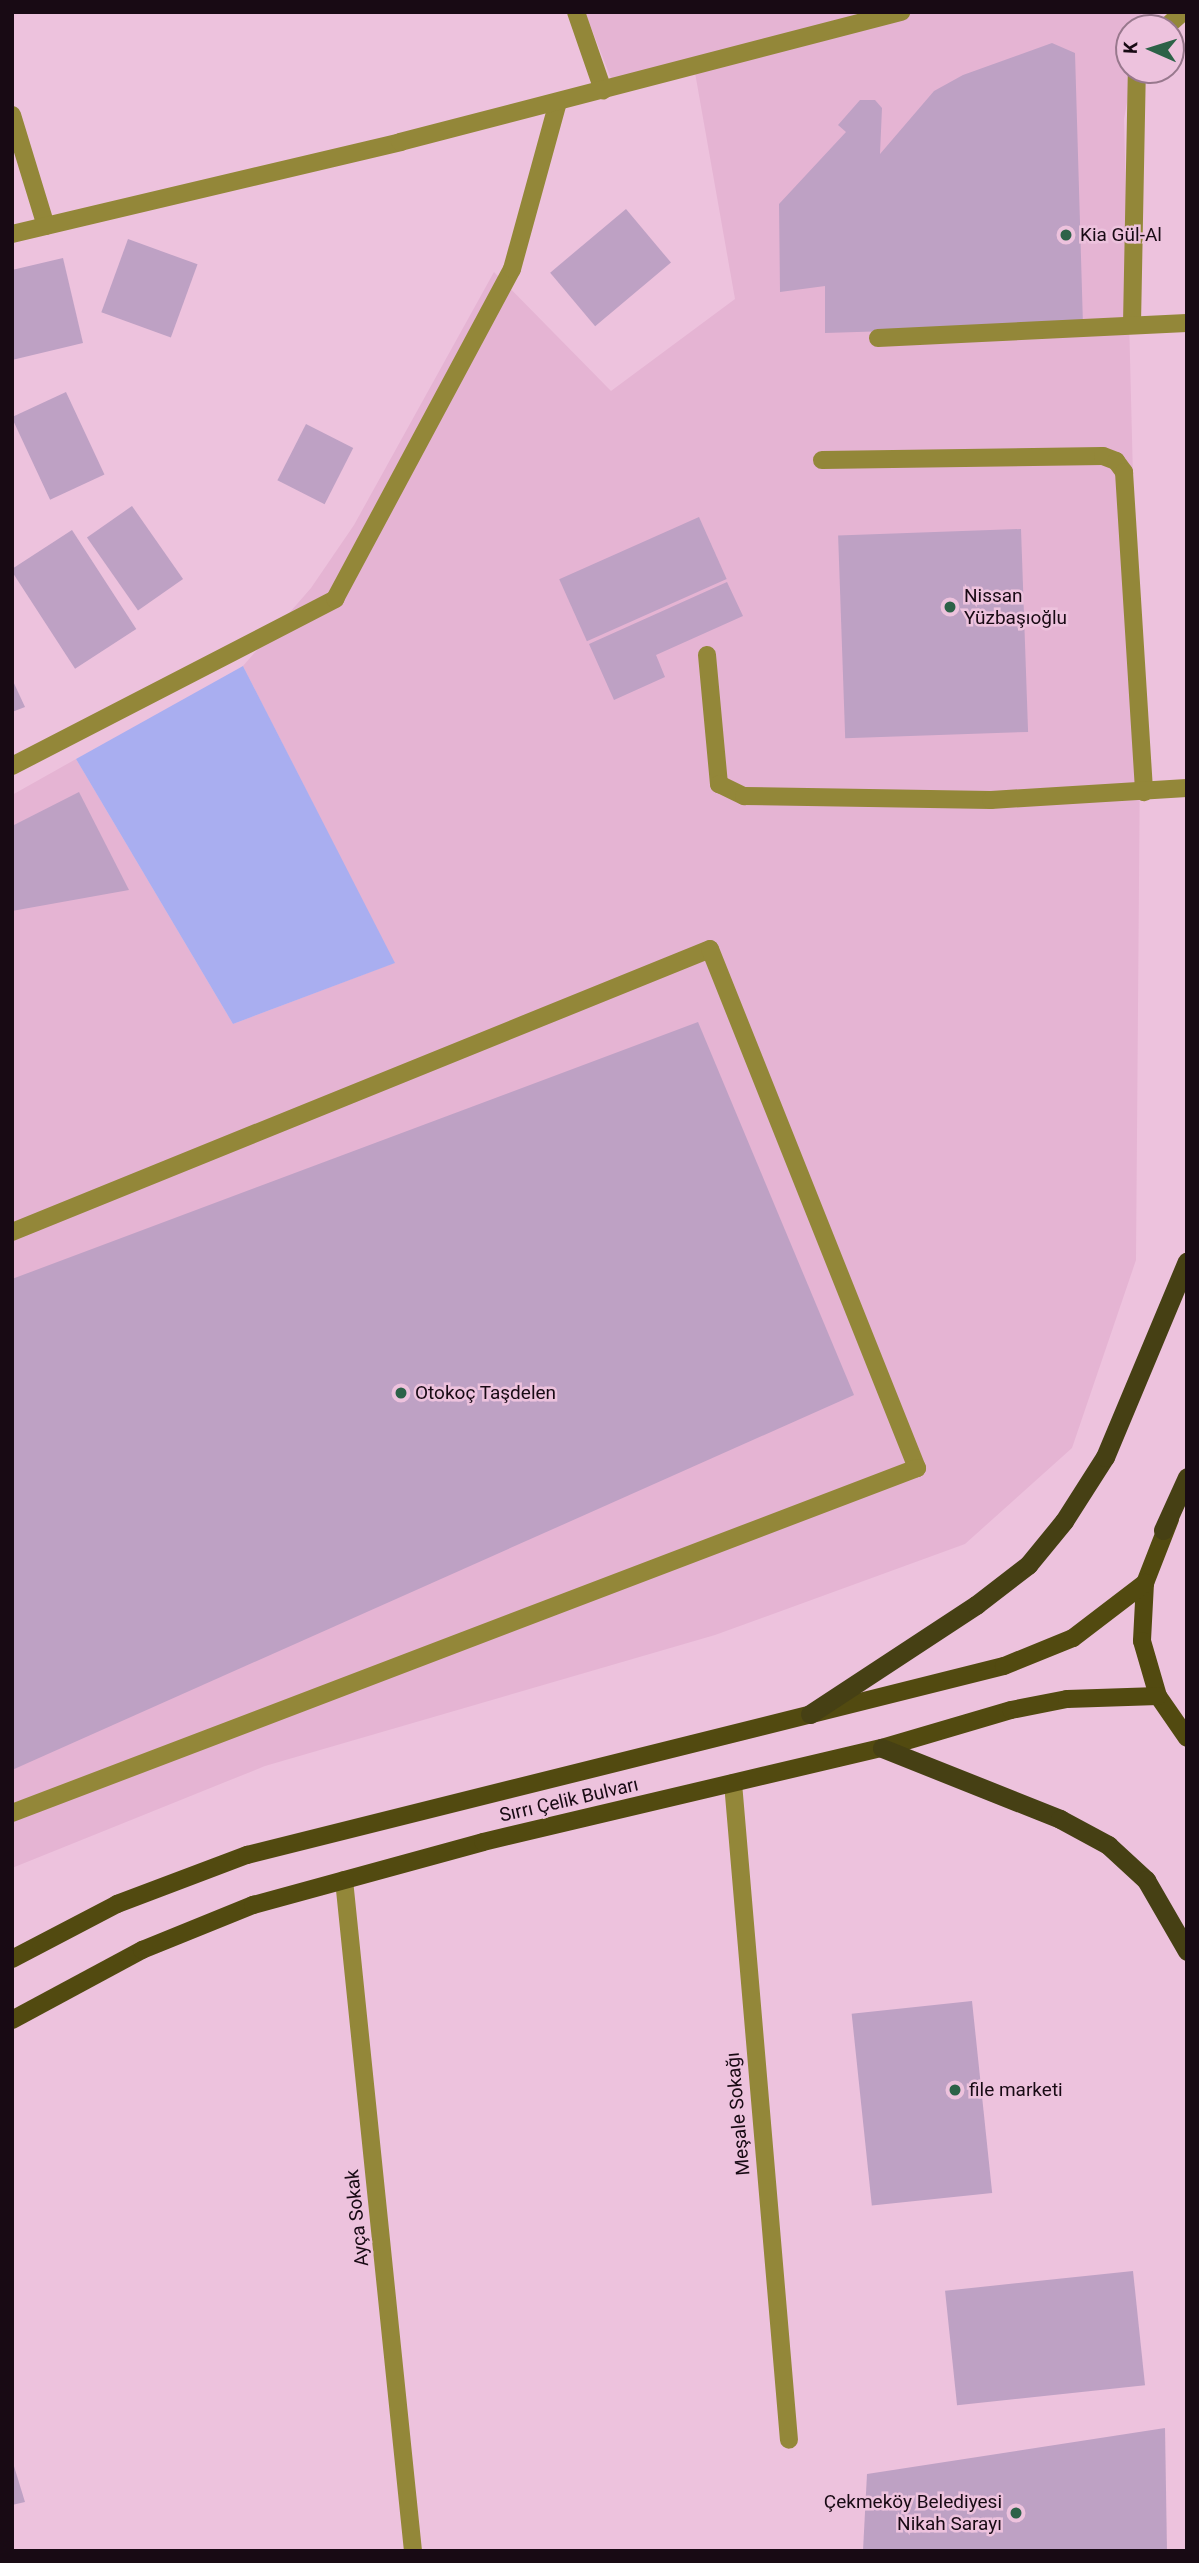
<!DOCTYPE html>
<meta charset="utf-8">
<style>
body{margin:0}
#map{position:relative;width:1199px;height:2563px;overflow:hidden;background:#edc2dd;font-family:Roboto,sans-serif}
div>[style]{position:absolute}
.built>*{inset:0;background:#e5b4d3}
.green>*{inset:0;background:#a9aef0}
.building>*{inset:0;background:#bea1c4;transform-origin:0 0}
.service>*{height:18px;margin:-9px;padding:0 9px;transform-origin:9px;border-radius:9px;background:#938739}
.minor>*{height:18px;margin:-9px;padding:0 9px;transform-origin:9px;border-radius:9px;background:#938739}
.tertiary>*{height:18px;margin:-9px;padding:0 9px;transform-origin:9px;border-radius:9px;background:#938739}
.primary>*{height:18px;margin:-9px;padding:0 9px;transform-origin:9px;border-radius:9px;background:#524a10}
.trunk>*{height:19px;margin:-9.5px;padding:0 9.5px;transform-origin:9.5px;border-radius:9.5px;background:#464014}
.dots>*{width:19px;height:19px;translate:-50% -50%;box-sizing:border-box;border:4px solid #edc2dd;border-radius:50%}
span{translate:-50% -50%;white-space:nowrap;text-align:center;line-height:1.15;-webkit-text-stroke:5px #edc2dd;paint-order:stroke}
.poi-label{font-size:19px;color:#180a14}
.left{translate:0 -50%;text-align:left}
.right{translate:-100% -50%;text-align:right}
.street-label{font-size:19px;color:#180a14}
.frame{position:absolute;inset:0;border:14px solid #180a14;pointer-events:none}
.north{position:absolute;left:1115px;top:14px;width:70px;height:70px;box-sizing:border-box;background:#edc2dd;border:2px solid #98788d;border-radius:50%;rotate:273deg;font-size:19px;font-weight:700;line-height:28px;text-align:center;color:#180a14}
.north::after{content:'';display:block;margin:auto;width:24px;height:32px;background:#2d6248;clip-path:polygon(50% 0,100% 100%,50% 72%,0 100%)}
</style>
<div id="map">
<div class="built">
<div style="clip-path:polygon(585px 12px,1142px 12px,1140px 28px,1129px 28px,1133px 70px,1124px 119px,1140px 756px,1136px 1260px,1072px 1448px,965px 1544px,715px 1635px,265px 1766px,12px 1868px,12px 795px,76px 759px,233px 1024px,394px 963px,243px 666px,311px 588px,354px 525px,494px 272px,611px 391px,735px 299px,694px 67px,617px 94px)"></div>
</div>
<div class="green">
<div style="clip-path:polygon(243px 666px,395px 963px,233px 1024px,76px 759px)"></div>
</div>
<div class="building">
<div style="clip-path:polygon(1052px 43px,1075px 53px,1083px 325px,825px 333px,825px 286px,780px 292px,779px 204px,846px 132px,838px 125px,860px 100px,875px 100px,882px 108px,880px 154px,934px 91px,963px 75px)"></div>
<div style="left:626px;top:209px;width:70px;height:99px;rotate:50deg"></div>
<div style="left:128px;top:239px;width:74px;height:78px;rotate:20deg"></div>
<div style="clip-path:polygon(63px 258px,83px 343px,12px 360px,12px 270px)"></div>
<div style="left:66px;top:392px;width:91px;height:60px;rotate:65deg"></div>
<div style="left:306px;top:424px;width:53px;height:63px;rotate:27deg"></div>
<div style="left:132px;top:506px;width:89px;height:55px;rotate:55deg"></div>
<div style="left:699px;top:517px;width:68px;height:153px;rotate:66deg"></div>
<div style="left:1021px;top:529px;width:203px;height:183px;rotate:88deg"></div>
<div style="left:72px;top:530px;width:118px;height:73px;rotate:57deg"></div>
<div style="clip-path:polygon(727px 582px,743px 616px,656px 655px,665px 677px,614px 700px,589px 644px)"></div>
<div style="clip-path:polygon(12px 679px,25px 707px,12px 712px)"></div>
<div style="clip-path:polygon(79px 792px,129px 890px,12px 911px,12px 826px)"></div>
<div style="clip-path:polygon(698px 1022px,854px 1395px,12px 1770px,12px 1279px)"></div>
<div style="left:972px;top:2001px;width:193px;height:121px;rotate:84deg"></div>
<div style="left:1133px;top:2271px;width:115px;height:189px;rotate:84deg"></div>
<div style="clip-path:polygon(1165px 2428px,1167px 2551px,863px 2551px,867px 2474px)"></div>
<div style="clip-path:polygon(13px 2463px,25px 2502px,12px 2505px,12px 2464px)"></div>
</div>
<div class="service">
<div style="left:1165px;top:28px;width:24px;rotate:-42deg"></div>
<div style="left:1132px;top:324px;width:254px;rotate:-88.9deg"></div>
<div style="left:878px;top:338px;width:309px;rotate:-2.8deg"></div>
<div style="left:822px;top:460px;width:281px;rotate:-0.8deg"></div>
<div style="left:1103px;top:456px;width:14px;rotate:21deg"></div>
<div style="left:1116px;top:461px;width:14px;rotate:54deg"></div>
<div style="left:1124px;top:472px;width:321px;rotate:86.4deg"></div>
<div style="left:707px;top:655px;width:130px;rotate:84.7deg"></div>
<div style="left:719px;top:784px;width:28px;rotate:26deg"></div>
<div style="left:744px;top:796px;width:247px;rotate:0.9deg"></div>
<div style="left:991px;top:800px;width:196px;rotate:-3.5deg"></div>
<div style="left:12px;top:1232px;width:753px;rotate:-22.07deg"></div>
<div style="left:710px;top:949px;width:559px;rotate:68.26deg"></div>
<div style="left:917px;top:1468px;width:969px;rotate:159.13deg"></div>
</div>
<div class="minor">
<div style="left:576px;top:12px;width:83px;rotate:70.9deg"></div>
<div style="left:12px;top:115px;width:116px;rotate:73deg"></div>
<div style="left:12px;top:766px;width:364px;rotate:-27.3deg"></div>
<div style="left:335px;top:599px;width:374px;rotate:-61.8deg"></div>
<div style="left:512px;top:269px;width:173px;rotate:-74.6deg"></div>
<div style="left:733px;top:1783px;width:659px;rotate:85.13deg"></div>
<div style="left:344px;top:1880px;width:675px;rotate:84.13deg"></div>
</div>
<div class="tertiary">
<div style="left:12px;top:234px;width:399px;rotate:-13.3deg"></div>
<div style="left:400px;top:142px;width:518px;rotate:-14.55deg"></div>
</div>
<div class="primary">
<div style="left:1170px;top:1519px;width:69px;rotate:111.3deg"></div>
<div style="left:1145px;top:1583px;width:58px;rotate:93deg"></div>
<div style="left:1142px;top:1641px;width:57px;rotate:73.8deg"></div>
<div style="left:1158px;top:1696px;width:51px;rotate:55.4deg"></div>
<div style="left:12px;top:1959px;width:119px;rotate:-27.6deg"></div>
<div style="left:117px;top:1904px;width:139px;rotate:-20.7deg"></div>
<div style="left:247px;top:1855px;width:780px;rotate:-14.02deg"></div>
<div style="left:1004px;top:1666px;width:74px;rotate:-22.1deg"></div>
<div style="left:1073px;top:1638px;width:91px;rotate:-37.4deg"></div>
<div style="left:12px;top:2020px;width:148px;rotate:-28.3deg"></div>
<div style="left:142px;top:1950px;width:120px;rotate:-22.1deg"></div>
<div style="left:253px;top:1905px;width:238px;rotate:-15.3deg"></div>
<div style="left:483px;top:1842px;width:410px;rotate:-13.3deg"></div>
<div style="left:882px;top:1748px;width:134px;rotate:-16.4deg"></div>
<div style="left:1011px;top:1710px;width:57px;rotate:-11.1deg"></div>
<div style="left:1067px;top:1699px;width:91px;rotate:-1.9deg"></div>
</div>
<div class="trunk">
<div style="left:1163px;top:1530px;width:58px;rotate:-65.6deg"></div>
<div style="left:810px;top:1714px;width:199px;rotate:-33.3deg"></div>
<div style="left:976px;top:1605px;width:66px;rotate:-37.6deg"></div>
<div style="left:1028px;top:1565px;width:57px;rotate:-50.7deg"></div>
<div style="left:1064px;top:1521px;width:76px;rotate:-57.4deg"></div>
<div style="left:1105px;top:1457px;width:212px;rotate:-67.3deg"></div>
<div style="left:882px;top:1748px;width:192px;rotate:21.7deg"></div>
<div style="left:1060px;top:1819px;width:55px;rotate:28.4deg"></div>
<div style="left:1108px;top:1845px;width:52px;rotate:42.6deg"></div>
<div style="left:1146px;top:1880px;width:82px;rotate:60deg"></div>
</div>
<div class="dots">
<div style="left:1066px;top:235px;background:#2d6248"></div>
<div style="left:950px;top:607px;background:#2d6248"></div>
<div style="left:401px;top:1393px;background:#2d6248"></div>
<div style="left:955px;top:2090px;background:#2d6248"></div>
<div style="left:1016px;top:2513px;background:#2d6248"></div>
</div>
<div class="poi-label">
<span class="left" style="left:1080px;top:235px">Kia Gül-Al</span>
<span class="left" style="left:964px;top:607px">Nissan<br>Yüzbaşıoğlu</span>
<span class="left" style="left:415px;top:1393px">Otokoç Taşdelen</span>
<span class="left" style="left:969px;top:2090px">file marketi</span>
<span class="right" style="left:1002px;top:2513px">Çekmeköy Belediyesi<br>Nikah Sarayı</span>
</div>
<div class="street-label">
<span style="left:569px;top:1800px;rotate:-13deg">Sırrı Çelik Bulvarı</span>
<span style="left:738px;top:2114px;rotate:-95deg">Meşale Sokağı</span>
<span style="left:357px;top:2218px;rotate:-96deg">Ayça Sokak</span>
</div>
<div class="frame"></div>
<div class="north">K</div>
</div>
